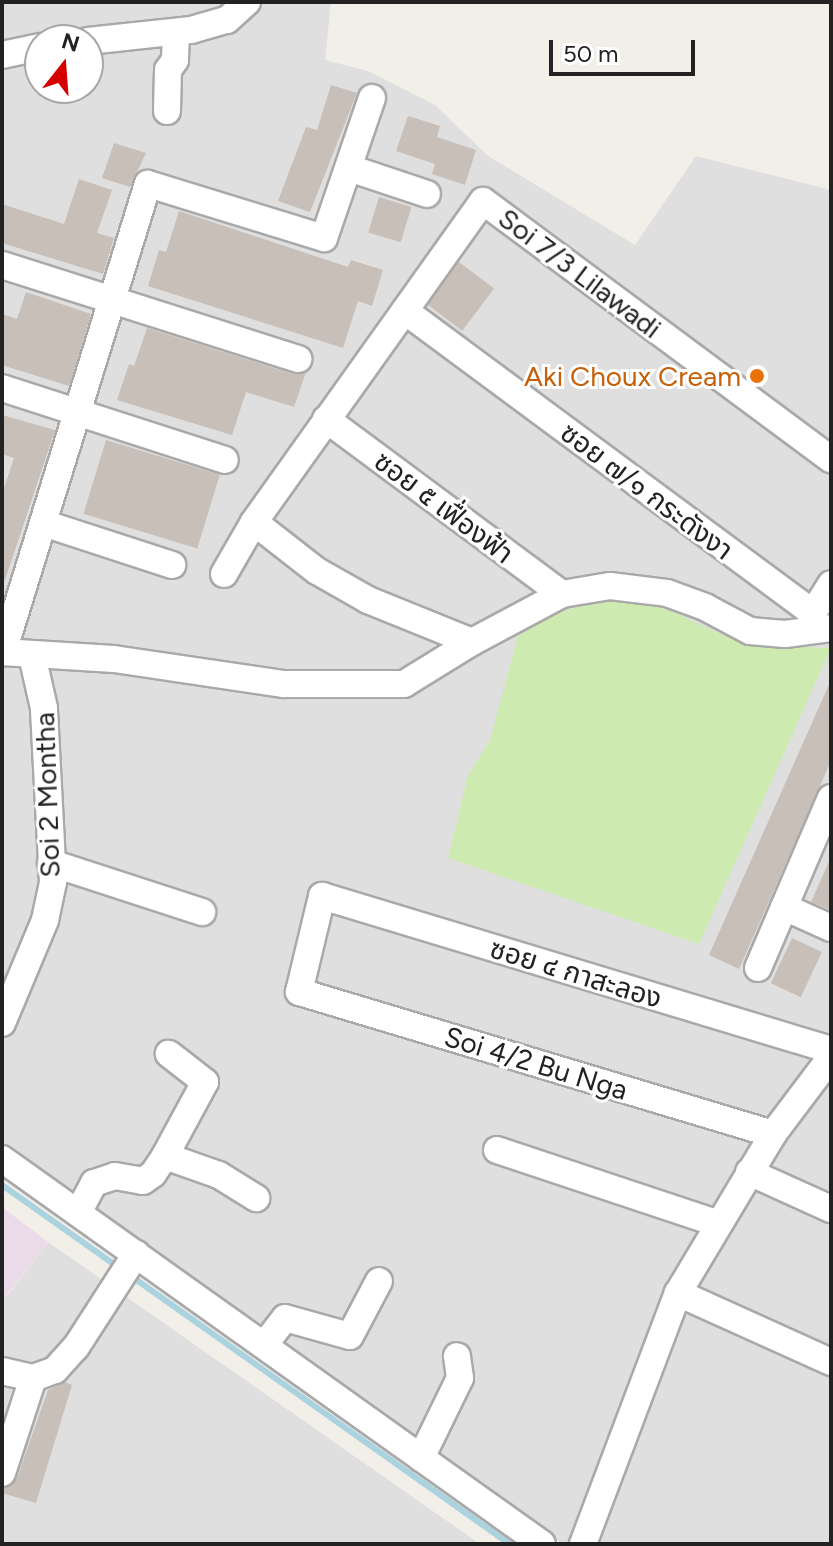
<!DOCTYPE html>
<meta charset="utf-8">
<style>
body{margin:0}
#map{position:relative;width:833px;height:1546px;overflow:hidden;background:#f2efe9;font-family:Figtree,"Noto Sans Thai",sans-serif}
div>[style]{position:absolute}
.residential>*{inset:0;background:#e0dfdf}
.industrial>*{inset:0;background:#ebdbe8}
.grass>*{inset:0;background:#cdebb0}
.stream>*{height:6px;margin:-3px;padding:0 3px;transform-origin:3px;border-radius:3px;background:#aad3df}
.building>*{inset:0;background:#c7bfb8;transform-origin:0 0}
.roads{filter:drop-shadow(2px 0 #a9a9a9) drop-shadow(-2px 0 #a9a9a9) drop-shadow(0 2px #a9a9a9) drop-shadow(0 -2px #a9a9a9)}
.minor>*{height:26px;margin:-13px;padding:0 13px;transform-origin:13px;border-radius:13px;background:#fff}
.dots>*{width:22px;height:22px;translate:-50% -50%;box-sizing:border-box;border:4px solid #fff;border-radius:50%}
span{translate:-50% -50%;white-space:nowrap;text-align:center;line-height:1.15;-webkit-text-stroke:6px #fff;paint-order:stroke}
.street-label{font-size:28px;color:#222}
.food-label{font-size:28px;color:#c56008}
.right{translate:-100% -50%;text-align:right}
.frame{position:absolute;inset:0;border:4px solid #222;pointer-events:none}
.north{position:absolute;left:24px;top:24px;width:80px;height:80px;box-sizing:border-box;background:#fff;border:2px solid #a7a7a7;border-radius:50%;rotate:17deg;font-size:22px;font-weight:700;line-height:32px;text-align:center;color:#222}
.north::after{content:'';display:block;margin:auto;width:28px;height:36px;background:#d40000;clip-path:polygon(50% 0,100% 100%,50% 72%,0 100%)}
.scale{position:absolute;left:549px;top:40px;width:146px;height:36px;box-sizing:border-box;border:4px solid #222;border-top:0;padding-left:10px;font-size:24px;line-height:28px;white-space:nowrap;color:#222;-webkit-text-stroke:6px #fff;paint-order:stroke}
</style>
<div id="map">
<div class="residential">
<div style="clip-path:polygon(evenodd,2px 2px,331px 2px,325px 60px,368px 71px,435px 105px,488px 156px,635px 245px,696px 156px,831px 190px,831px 1544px,563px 1544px,2px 1142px,2px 2px,40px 40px,88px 40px,88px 88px,40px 88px,40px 40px)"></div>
<div style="clip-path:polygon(48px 1242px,480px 1544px,2px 1544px,2px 1296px,7px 1296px)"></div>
</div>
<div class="industrial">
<div style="clip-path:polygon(2px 1207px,48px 1242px,6px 1296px,2px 1296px)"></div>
</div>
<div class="grass">
<div style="clip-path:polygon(608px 599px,660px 606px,745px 645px,831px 648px,699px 944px,448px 858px,468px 775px,490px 740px,518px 636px,556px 613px)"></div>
</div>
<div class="stream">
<div style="left:2px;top:1185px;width:142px;rotate:35.3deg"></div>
<div style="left:131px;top:1276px;width:464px;rotate:35.3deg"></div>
</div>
<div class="building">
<div style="clip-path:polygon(331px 85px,357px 93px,310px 212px,278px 201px,306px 127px,317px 130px)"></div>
<div style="clip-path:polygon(408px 116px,440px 126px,437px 137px,476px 150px,465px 185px,432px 174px,435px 164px,396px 151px)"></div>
<div style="clip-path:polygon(114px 143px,146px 153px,130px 187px,102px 178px)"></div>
<div style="clip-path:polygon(79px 179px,112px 190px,97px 233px,114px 238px,103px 274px,2px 243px,2px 204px,64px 224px)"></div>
<div style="left:379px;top:197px;width:34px;height:37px;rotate:17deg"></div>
<div style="clip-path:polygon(179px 211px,348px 267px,351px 260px,383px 270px,372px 306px,358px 301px,343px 348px,148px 286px,159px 250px,166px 252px)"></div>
<div style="left:459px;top:262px;width:44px;height:53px;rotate:37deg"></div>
<div style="clip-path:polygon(26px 292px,91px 314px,69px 386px,2px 365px,2px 314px,17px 319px)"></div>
<div style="clip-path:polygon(147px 328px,293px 374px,306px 372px,294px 407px,246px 392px,232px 435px,117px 400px,129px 364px,134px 366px)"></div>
<div style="clip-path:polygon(2px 415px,55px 430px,5px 580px,2px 579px,2px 494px,14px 458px,2px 454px)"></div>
<div style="left:106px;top:440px;width:119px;height:77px;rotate:17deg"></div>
<div style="clip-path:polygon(831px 680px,831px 761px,739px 969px,709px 955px)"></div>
<div style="clip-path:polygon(831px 857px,831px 910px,811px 902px)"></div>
<div style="left:792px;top:938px;width:33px;height:50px;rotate:25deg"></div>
<div style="clip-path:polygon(65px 1382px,72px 1385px,36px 1503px,2px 1493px,2px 1489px,12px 1485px,17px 1478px,48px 1390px)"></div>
</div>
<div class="roads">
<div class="minor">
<div style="left:88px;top:41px;width:104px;rotate:-6.1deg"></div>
<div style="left:191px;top:30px;width:37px;rotate:-16deg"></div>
<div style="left:227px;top:20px;width:27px;rotate:-42deg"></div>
<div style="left:2px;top:55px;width:39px;rotate:-12deg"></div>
<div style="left:167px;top:111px;width:41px;rotate:-88.6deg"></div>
<div style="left:168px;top:70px;width:12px;rotate:-55deg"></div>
<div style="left:175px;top:60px;width:28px;rotate:-88deg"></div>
<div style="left:349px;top:168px;width:82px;rotate:18.4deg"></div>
<div style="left:2px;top:265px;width:311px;rotate:17.6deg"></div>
<div style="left:405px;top:311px;width:508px;rotate:36.51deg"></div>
<div style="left:2px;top:388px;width:234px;rotate:17.9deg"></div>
<div style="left:326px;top:419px;width:294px;rotate:36.6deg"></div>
<div style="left:254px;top:522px;width:80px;rotate:37.9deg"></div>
<div style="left:317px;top:571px;width:59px;rotate:29.6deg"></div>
<div style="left:368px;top:600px;width:112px;rotate:22deg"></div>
<div style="left:43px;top:523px;width:136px;rotate:18deg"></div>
<div style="left:224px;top:574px;width:60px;rotate:-60deg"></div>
<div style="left:254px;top:522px;width:394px;rotate:-54.5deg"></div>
<div style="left:483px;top:201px;width:433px;rotate:36.6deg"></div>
<div style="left:813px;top:627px;width:14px;rotate:-90deg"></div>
<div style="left:813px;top:613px;width:34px;rotate:-58deg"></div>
<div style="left:2px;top:652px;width:112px;rotate:3.6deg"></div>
<div style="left:114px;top:659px;width:172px;rotate:8.4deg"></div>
<div style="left:284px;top:684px;width:120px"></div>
<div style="left:404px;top:684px;width:80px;rotate:-31.7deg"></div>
<div style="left:472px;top:642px;width:102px;rotate:-28.1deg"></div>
<div style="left:562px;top:594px;width:49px;rotate:-9.5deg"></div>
<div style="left:610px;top:586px;width:57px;rotate:7deg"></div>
<div style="left:667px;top:593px;width:40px;rotate:20.2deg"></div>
<div style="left:705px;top:607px;width:51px;rotate:28.1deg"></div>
<div style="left:750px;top:631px;width:35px;rotate:5deg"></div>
<div style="left:785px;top:634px;width:46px;rotate:-7.4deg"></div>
<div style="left:3px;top:652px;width:490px;rotate:-72.8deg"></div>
<div style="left:148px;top:184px;width:184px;rotate:17.1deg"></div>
<div style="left:324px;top:238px;width:148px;rotate:-71.1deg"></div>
<div style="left:51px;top:863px;width:159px;rotate:18deg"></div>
<div style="left:784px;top:907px;width:51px;rotate:24.1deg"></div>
<div style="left:758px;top:968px;width:185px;rotate:-66.8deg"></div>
<div style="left:2px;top:1023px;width:112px;rotate:-67.3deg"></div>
<div style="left:45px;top:920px;width:39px;rotate:-78deg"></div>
<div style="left:53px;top:882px;width:174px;rotate:-93deg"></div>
<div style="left:44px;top:708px;width:54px;rotate:-102.8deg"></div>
<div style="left:773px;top:1134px;width:495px;rotate:-163.3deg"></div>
<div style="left:299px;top:992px;width:99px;rotate:-76.5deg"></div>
<div style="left:322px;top:896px;width:532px;rotate:16.83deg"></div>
<div style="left:497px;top:1150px;width:232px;rotate:18.4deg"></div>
<div style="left:165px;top:1156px;width:84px;rotate:-61.6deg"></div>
<div style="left:205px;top:1082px;width:46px;rotate:-142.1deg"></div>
<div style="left:2px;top:1159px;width:663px;rotate:35.49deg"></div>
<div style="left:749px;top:1172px;width:90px;rotate:24.3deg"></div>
<div style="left:78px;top:1213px;width:34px;rotate:-62deg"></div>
<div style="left:94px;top:1183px;width:22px;rotate:-18deg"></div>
<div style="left:115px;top:1176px;width:28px;rotate:10deg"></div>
<div style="left:143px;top:1181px;width:12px;rotate:-35deg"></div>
<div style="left:153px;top:1174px;width:22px;rotate:-56deg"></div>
<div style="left:165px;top:1156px;width:57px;rotate:19.4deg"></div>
<div style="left:219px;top:1175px;width:44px;rotate:31.9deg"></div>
<div style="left:678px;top:1293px;width:168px;rotate:24.3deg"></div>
<div style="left:264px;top:1345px;width:34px;rotate:-52deg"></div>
<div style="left:285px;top:1318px;width:67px;rotate:15.5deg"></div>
<div style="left:350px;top:1336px;width:62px;rotate:-62.2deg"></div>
<div style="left:2px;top:1371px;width:32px;rotate:13deg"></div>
<div style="left:33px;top:1378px;width:23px;rotate:-20deg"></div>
<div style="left:55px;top:1370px;width:31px;rotate:-48deg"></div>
<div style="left:76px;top:1347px;width:111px;rotate:-57.2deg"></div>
<div style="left:421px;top:1458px;width:89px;rotate:-64deg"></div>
<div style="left:460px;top:1378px;width:22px;rotate:-98deg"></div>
<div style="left:2px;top:1473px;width:100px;rotate:-71.9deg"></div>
<div style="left:583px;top:1544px;width:268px;rotate:-69.3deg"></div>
<div style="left:678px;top:1293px;width:185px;rotate:-59.1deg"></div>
<div style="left:773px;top:1134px;width:96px;rotate:-53deg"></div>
</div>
</div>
<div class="dots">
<div style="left:757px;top:376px;background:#e8710a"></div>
</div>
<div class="street-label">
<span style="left:580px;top:273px;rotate:37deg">Soi 7/3 Lilawadi</span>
<span style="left:647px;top:491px;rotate:37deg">ซอย ๗/๑ กระดังงา</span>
<span style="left:444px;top:507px;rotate:37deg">ซอย ๕ เฟื่องฟ้า</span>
<span style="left:47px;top:795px;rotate:-92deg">Soi 2 Montha</span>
<span style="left:576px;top:973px;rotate:17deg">ซอย ๔ กาสะลอง</span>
<span style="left:536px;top:1063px;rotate:17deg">Soi 4/2 Bu Nga</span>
</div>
<div class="food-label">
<span class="right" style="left:741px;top:376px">Aki Choux Cream</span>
</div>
<div class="frame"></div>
<div class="north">N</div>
<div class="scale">50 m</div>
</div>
